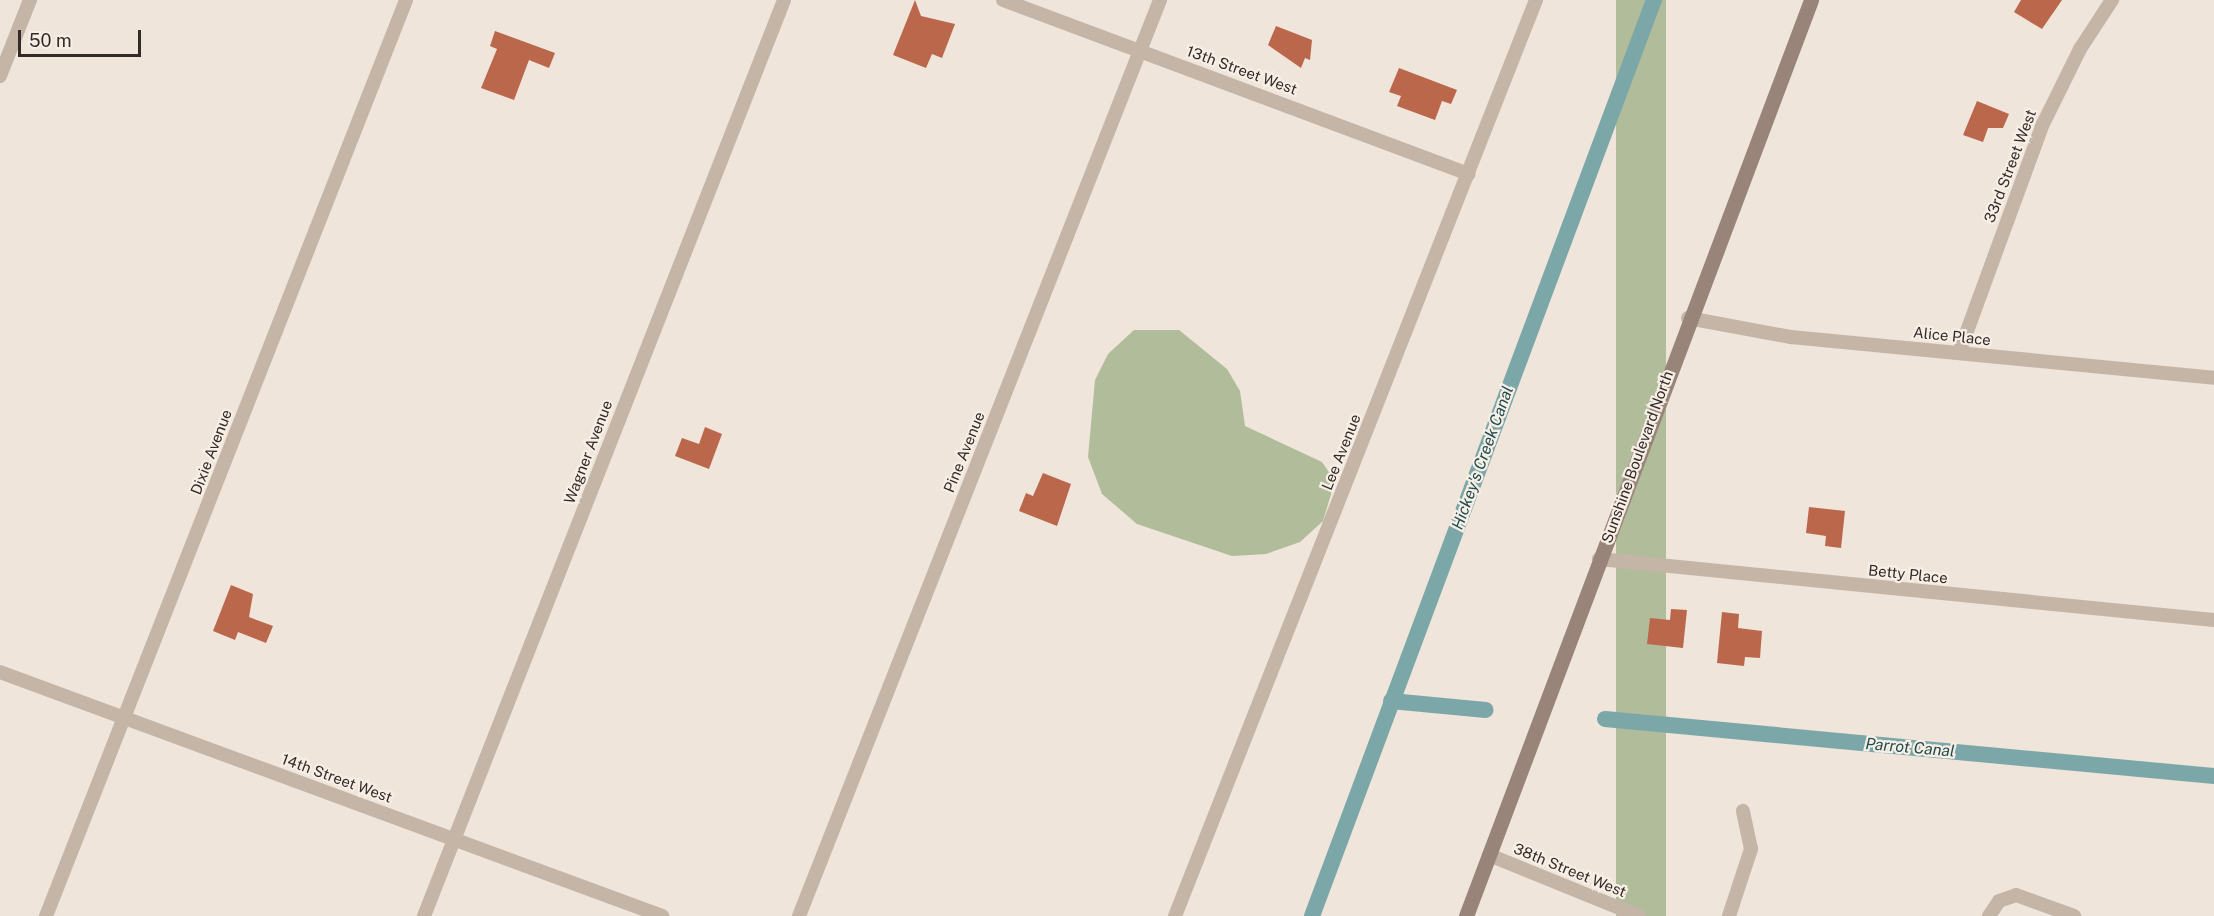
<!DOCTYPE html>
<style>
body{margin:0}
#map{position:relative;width:2214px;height:916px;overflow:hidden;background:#efe5da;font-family:"Public Sans",sans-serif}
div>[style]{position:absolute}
.green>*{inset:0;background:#b1bc9b;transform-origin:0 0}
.canal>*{height:16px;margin:-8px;padding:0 8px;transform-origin:8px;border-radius:8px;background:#7ca7a9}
.building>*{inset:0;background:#ba674c}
.street>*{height:14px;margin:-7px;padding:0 7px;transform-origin:7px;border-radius:7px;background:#c5b5a7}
.secondary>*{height:15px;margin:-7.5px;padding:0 7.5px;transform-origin:7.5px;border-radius:7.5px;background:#998479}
span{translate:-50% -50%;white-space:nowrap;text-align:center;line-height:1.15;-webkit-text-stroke:4.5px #f7efe6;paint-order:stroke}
.street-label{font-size:15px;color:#332b27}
.water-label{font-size:16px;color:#214d50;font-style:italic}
.scale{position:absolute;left:18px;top:30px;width:123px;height:27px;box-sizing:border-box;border:3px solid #332b27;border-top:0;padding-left:8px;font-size:18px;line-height:21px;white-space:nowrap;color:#332b27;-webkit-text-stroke:4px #f7efe6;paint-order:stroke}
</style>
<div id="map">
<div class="green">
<div style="left:1616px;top:0;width:50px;height:976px"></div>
<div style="clip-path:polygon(1134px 330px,1179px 330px,1227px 369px,1240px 391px,1245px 426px,1322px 462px,1335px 481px,1323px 521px,1300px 542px,1266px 554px,1232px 556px,1137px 524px,1102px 494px,1088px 457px,1095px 380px,1108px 354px)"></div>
</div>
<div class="canal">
<div style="left:1391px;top:701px;width:95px;rotate:5.4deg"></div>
<div style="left:1605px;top:719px;width:612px;rotate:5.35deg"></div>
<div style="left:1312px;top:916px;width:978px;rotate:-69.53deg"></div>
</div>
<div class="building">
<div style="clip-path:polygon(915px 0,921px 16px,955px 24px,942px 58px,932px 54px,926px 68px,893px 55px)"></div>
<div style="clip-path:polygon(2021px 0,2062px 0,2042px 29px,2014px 12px)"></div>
<div style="clip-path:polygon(1276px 26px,1312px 40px,1310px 60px,1305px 58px,1301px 68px,1268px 45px)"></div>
<div style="clip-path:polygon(495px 31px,555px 53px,549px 68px,529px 60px,514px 100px,481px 88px,497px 49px,490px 46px)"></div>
<div style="clip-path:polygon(1399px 68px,1457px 90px,1451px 104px,1442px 101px,1435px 120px,1397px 106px,1401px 96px,1389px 92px)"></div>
<div style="clip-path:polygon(1977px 101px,2009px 114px,2003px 128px,1988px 128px,1983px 142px,1963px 135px)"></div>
<div style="clip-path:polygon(705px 427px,722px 434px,709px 469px,675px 456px,682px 438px,699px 444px)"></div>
<div style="clip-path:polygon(1043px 473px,1071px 484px,1057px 526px,1019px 511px,1026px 493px,1033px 496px)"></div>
<div style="clip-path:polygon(1809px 507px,1845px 511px,1841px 548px,1825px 546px,1826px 536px,1806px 533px)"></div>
<div style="clip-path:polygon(231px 585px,253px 594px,249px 617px,273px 626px,266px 643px,238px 632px,235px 640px,213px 631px)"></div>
<div style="clip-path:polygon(1671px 609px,1687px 610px,1683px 648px,1647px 644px,1650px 618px,1670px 620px)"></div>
<div style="clip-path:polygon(1722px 612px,1739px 614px,1738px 628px,1762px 631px,1760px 658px,1745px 657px,1744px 666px,1717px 663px)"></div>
</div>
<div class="street">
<div style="left:1003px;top:0;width:497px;rotate:20.5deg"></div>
<div style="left:0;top:76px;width:82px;rotate:-68.5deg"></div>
<div style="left:1688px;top:318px;width:105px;rotate:10.5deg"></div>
<div style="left:1791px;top:337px;width:425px;rotate:5.5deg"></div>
<div style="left:1959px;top:353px;width:244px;rotate:-69.9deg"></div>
<div style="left:2043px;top:124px;width:84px;rotate:-63.7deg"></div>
<div style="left:2080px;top:49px;width:59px;rotate:-56.9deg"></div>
<div style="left:1599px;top:559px;width:618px;rotate:5.66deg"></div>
<div style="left:0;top:672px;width:706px;rotate:20.23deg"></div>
<div style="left:1489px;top:855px;width:162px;rotate:22.1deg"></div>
<div style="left:46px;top:916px;width:984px;rotate:-68.54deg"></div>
<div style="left:424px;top:916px;width:984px;rotate:-68.54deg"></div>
<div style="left:799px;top:916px;width:985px;rotate:-68.49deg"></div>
<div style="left:1175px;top:916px;width:985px;rotate:-68.49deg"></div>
<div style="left:1729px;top:916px;width:71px;rotate:-71.8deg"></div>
<div style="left:1751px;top:849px;width:39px;rotate:-102deg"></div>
<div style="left:1989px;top:916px;width:18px;rotate:-56deg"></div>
<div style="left:1999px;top:901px;width:18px;rotate:-19deg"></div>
<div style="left:2016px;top:895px;width:62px;rotate:19.9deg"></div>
</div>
<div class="secondary">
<div style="left:1466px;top:916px;width:979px;rotate:-69.36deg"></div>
</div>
<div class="street-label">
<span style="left:1242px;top:70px;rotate:20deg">13th Street West</span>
<span style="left:2010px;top:166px;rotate:-69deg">33rd Street West</span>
<span style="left:1952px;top:336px;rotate:6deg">Alice Place</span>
<span style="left:211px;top:452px;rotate:-69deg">Dixie Avenue</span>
<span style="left:588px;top:452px;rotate:-69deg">Wagner Avenue</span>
<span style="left:964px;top:452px;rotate:-68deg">Pine Avenue</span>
<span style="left:1341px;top:452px;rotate:-68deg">Lee Avenue</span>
<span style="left:1637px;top:457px;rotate:-70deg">Sunshine Boulevard North</span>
<span style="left:1908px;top:574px;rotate:6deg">Betty Place</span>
<span style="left:337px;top:778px;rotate:20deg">14th Street West</span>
<span style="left:1570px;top:870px;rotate:22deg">38th Street West</span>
</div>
<div class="water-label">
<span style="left:1483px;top:458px;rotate:-70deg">Hickey's Creek Canal</span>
<span style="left:1910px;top:748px;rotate:5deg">Parrot Canal</span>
</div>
<div class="scale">50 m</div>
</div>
